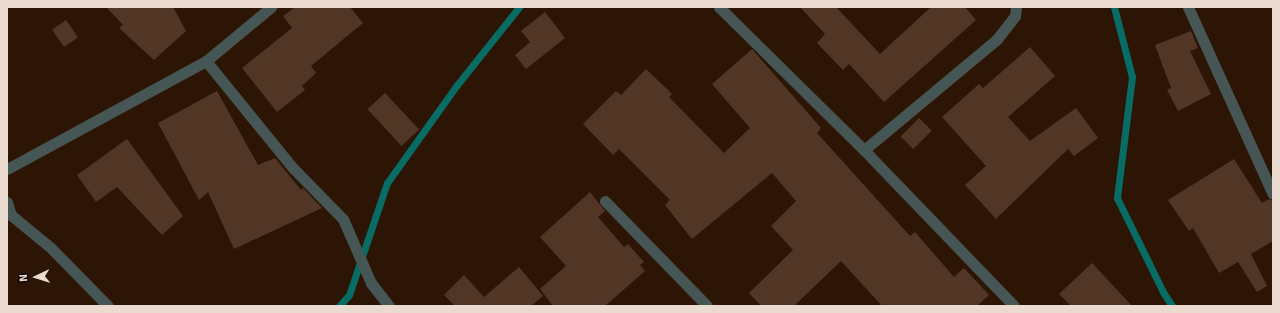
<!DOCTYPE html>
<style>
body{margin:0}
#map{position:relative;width:1280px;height:313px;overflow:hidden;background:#2c1505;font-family:Signika,sans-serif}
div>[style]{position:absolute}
.stream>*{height:7px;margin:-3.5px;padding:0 3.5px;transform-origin:3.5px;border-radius:3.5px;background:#066c64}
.building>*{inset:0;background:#513626;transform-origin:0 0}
.minor>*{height:11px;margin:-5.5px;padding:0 5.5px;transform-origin:5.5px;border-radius:5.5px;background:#465654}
span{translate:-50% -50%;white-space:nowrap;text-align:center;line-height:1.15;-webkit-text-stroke:4px #0d0401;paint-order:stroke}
.frame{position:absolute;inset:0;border:8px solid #ebdad0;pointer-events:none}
.north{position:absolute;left:16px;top:257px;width:40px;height:40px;-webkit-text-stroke:3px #0d0401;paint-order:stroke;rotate:266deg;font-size:11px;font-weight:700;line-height:16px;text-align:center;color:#ebdad0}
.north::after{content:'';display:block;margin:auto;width:14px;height:18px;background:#ebdad0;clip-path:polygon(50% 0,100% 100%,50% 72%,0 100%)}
</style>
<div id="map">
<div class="stream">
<div style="left:1114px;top:7px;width:72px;rotate:75.6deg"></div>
<div style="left:1132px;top:77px;width:122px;rotate:97.1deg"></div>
<div style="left:1117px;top:198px;width:105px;rotate:63.9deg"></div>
<div style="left:1163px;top:292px;width:17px;rotate:57deg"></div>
<div style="left:339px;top:306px;width:15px;rotate:-48deg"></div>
<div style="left:349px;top:295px;width:118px;rotate:-71.3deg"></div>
<div style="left:387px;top:183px;width:120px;rotate:-54.5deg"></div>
<div style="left:457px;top:85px;width:100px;rotate:-51.5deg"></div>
</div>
<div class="building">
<div style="clip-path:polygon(106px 7px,173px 7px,186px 31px,154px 60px,119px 28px,123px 25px)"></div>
<div style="clip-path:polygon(295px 7px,350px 7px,363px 23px,311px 66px,316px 73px,302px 86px,305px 90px,277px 112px,242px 68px,292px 28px,283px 16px)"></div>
<div style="clip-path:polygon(800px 7px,836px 7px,880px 54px,931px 7px,965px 7px,976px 20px,884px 102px,849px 64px,843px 70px,817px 43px,825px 34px)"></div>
<div style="clip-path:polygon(545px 12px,565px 38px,526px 69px,515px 55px,530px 42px,521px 31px)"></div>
<div style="left:66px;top:20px;width:21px;height:17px;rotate:55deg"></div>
<div style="clip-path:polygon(1191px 31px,1198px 48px,1190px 51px,1211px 94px,1178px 111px,1167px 90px,1171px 88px,1155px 45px)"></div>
<div style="clip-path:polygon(1030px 47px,1055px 76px,1008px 117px,1030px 141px,1076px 108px,1098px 138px,1074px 156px,1068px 149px,996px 219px,965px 185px,986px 166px,942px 117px,979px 84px,983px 88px)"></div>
<div style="clip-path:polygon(752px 49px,821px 128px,817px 133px,910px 236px,915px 232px,954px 277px,964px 268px,989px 295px,977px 306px,882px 306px,841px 261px,794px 306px,761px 306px,749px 293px,793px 250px,771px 226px,796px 201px,772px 173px,692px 239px,665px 205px,670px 200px,619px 149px,613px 155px,583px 124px,616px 91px,621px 95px,646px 69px,672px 94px,669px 97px,724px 153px,750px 128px,712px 84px)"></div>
<div style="clip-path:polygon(217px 91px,258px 165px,275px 158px,301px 190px,303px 188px,322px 208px,234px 249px,208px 192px,199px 200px,158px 123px)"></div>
<div style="left:385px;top:93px;width:50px;height:24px;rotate:47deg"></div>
<div style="left:919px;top:118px;width:18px;height:26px;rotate:45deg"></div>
<div style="clip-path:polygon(127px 139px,183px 216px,162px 235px,117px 187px,96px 202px,77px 175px)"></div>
<div style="clip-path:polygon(1234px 159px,1262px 203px,1269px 199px,1273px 201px,1273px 241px,1251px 254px,1267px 286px,1257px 292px,1238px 262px,1219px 273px,1193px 228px,1189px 231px,1168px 200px)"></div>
<div style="clip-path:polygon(590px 192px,605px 211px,598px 217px,624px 247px,628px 244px,644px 262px,640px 265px,645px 271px,605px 306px,553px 306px,540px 289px,566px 266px,540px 237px)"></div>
<div style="clip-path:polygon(1092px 263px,1132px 306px,1071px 306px,1059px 294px)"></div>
<div style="clip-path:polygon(519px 267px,543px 296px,531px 306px,455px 306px,444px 295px,464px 275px,484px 297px)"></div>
</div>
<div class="minor">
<div style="left:719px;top:7px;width:204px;rotate:44.6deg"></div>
<div style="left:864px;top:150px;width:216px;rotate:46.1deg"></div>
<div style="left:1188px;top:7px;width:205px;rotate:65.6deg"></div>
<div style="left:206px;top:61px;width:138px;rotate:50.9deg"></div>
<div style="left:293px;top:168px;width:71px;rotate:45.6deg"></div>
<div style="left:343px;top:219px;width:70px;rotate:66.4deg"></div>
<div style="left:371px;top:283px;width:29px;rotate:52deg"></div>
<div style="left:864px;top:150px;width:173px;rotate:-39.8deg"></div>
<div style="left:997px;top:39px;width:29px;rotate:-52deg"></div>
<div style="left:1015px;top:16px;width:9px;rotate:-84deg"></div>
<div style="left:7px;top:169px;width:226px;rotate:-28.5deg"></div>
<div style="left:206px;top:61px;width:85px;rotate:-39.7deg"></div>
<div style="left:605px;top:201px;width:146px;rotate:45.8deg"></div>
<div style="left:7px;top:202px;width:14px;rotate:73deg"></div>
<div style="left:11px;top:215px;width:52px;rotate:39.5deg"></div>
<div style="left:51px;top:248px;width:81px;rotate:45.5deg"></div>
</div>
<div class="frame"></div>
<div class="north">N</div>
</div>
